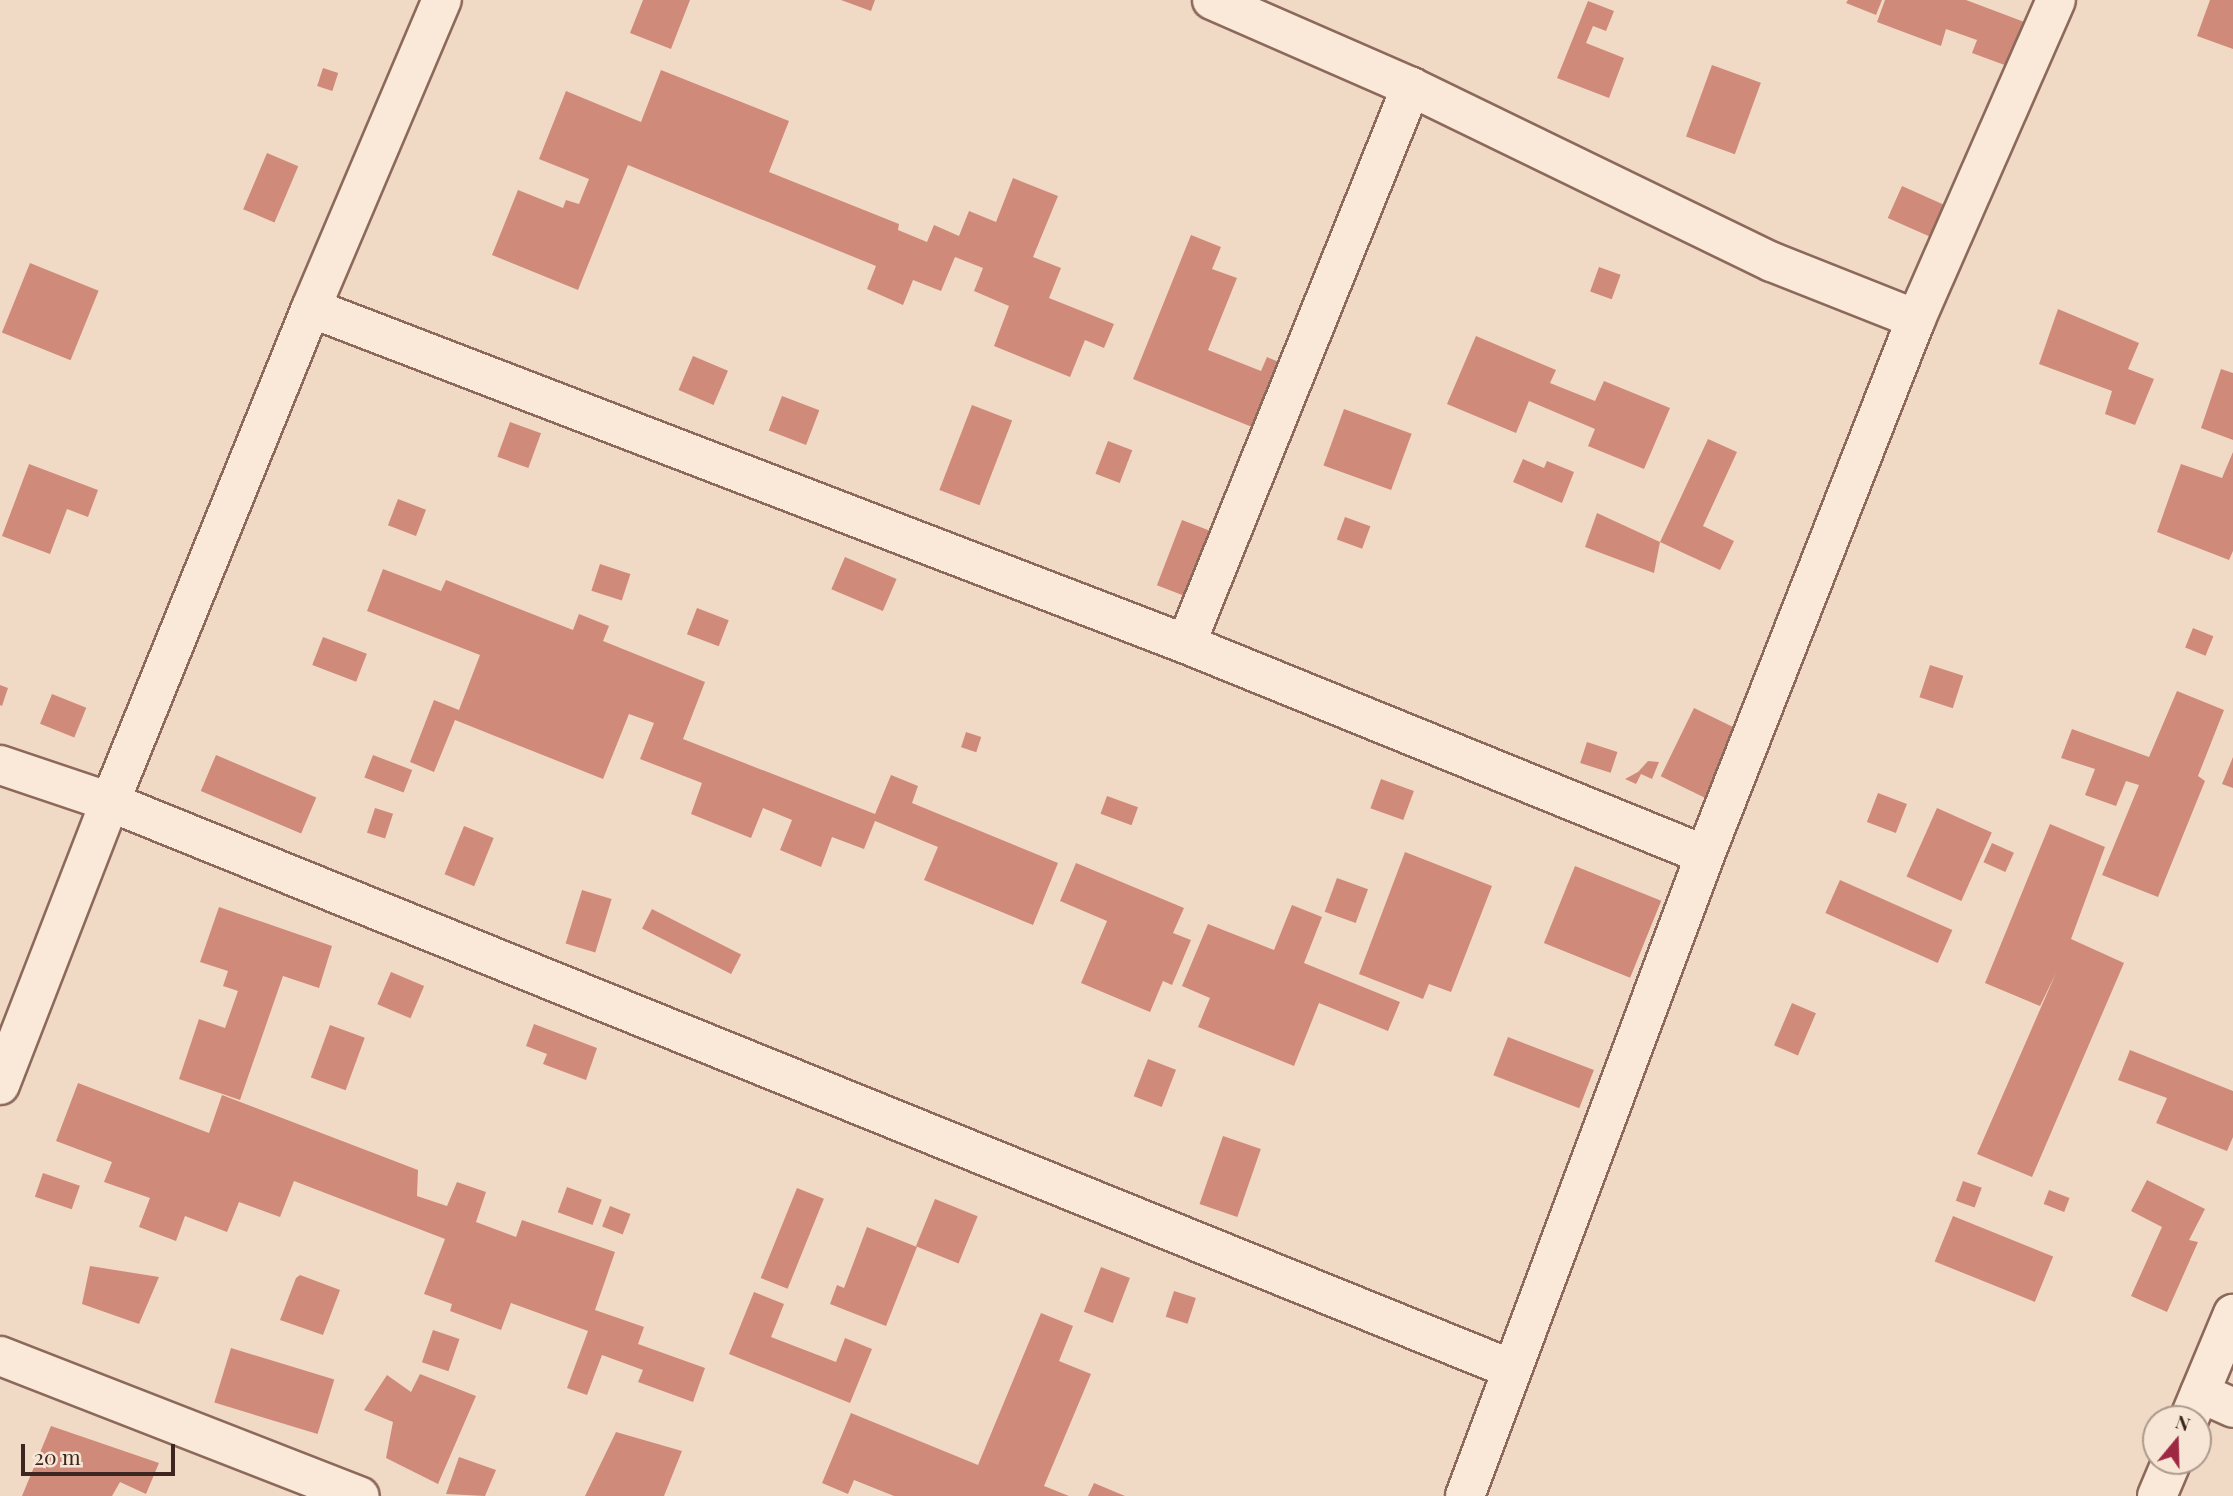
<!DOCTYPE html>
<style>
body{margin:0}
#map{position:relative;width:2233px;height:1496px;overflow:hidden;background:#f0dac5;font-family:"Playfair Display",serif}
div>[style]{position:absolute}
.building>*{inset:0;background:#d08a7a;transform-origin:0 0}
.roads{filter:drop-shadow(2px 0 #8c695a) drop-shadow(-2px 0 #8c695a) drop-shadow(0 2px #8c695a) drop-shadow(0 -2px #8c695a)}
.minor>*{height:38px;margin:-19px;padding:0 19px;transform-origin:19px;border-radius:19px;background:#fae9d9}
span{translate:-50% -50%;white-space:nowrap;text-align:center;line-height:1.15;-webkit-text-stroke:6px #f7e6d5;paint-order:stroke}
.north{position:absolute;left:2142px;top:1405px;width:70px;height:70px;box-sizing:border-box;background:#f7e6d5;border:2px solid #ac998c;border-radius:50%;rotate:19deg;font-size:19px;font-weight:700;line-height:28px;text-align:center;color:#3c261f}
.north::after{content:'';display:block;margin:auto;width:24px;height:32px;background:#9e2843;clip-path:polygon(50% 0,100% 100%,50% 72%,0 100%)}
.scale{position:absolute;left:21px;top:1444px;width:154px;height:32px;box-sizing:border-box;border:4px solid #3c261f;border-top:0;padding-left:9px;font-size:21px;line-height:24px;white-space:nowrap;color:#3c261f;-webkit-text-stroke:5px #f7e6d5;paint-order:stroke}
</style>
<div id="map">
<div class="building">
<div style="clip-path:polygon(643px 0,690px 0,671px 49px,630px 33px)"></div>
<div style="clip-path:polygon(841px 0,875px 0,871px 11px)"></div>
<div style="clip-path:polygon(1848px 0,1882px 0,1876px 15px,1846px 3px)"></div>
<div style="clip-path:polygon(1885px 0,1966px 0,2027px 23px,2010px 67px,1972px 53px,1977px 40px,1946px 29px,1941px 46px,1877px 22px)"></div>
<div style="clip-path:polygon(2210px 0,2233px 0,2233px 49px,2197px 36px)"></div>
<div style="clip-path:polygon(1588px 1px,1614px 11px,1606px 31px,1593px 26px,1586px 43px,1624px 58px,1609px 98px,1557px 78px)"></div>
<div style="left:1712px;top:65px;width:52px;height:76px;rotate:20deg"></div>
<div style="left:323px;top:68px;width:16px;height:19px;rotate:18deg"></div>
<div style="clip-path:polygon(661px 70px,789px 121px,769px 172px,899px 224px,898px 230px,927px 242px,934px 225px,959px 236px,969px 211px,996px 222px,1013px 178px,1058px 196px,1033px 257px,1061px 268px,1049px 298px,1114px 324px,1104px 348px,1085px 340px,1070px 377px,994px 346px,1009px 306px,974px 291px,983px 268px,955px 257px,941px 291px,913px 280px,903px 305px,867px 289px,876px 266px,628px 165px,578px 290px,492px 255px,518px 190px,563px 208px,566px 200px,579px 204px,589px 179px,539px 159px,566px 91px,641px 122px)"></div>
<div style="left:267px;top:153px;width:34px;height:61px;rotate:23deg"></div>
<div style="left:1902px;top:186px;width:52px;height:35px;rotate:24deg"></div>
<div style="clip-path:polygon(1191px 235px,1221px 247px,1212px 269px,1237px 278px,1208px 350px,1261px 371px,1267px 357px,1288px 366px,1262px 431px,1133px 379px)"></div>
<div style="left:30px;top:263px;width:74px;height:75px;rotate:22deg"></div>
<div style="left:1599px;top:267px;width:23px;height:26px;rotate:20deg"></div>
<div style="clip-path:polygon(2058px 309px,2139px 343px,2128px 369px,2154px 379px,2135px 425px,2105px 414px,2112px 391px,2039px 364px)"></div>
<div style="clip-path:polygon(1476px 336px,1556px 370px,1550px 383px,1595px 401px,1604px 381px,1670px 408px,1644px 469px,1588px 446px,1595px 429px,1529px 401px,1516px 433px,1447px 404px)"></div>
<div style="left:693px;top:356px;width:38px;height:37px;rotate:23deg"></div>
<div style="clip-path:polygon(2221px 369px,2233px 373px,2233px 440px,2201px 428px)"></div>
<div style="left:782px;top:396px;width:40px;height:37px;rotate:21deg"></div>
<div style="left:972px;top:405px;width:43px;height:91px;rotate:21deg"></div>
<div style="left:1344px;top:409px;width:72px;height:60px;rotate:20deg"></div>
<div style="left:510px;top:422px;width:33px;height:37px;rotate:20deg"></div>
<div style="clip-path:polygon(1708px 439px,1737px 452px,1703px 526px,1734px 541px,1720px 570px,1660px 542px)"></div>
<div style="left:1108px;top:441px;width:26px;height:35px;rotate:21deg"></div>
<div style="clip-path:polygon(2233px 452px,2233px 551px,2229px 560px,2157px 532px,2181px 464px,2222px 478px)"></div>
<div style="clip-path:polygon(1523px 459px,1544px 468px,1547px 461px,1574px 472px,1562px 503px,1513px 482px)"></div>
<div style="clip-path:polygon(29px 464px,98px 490px,88px 517px,67px 509px,50px 554px,2px 536px)"></div>
<div style="left:398px;top:499px;width:30px;height:28px;rotate:21deg"></div>
<div style="clip-path:polygon(1597px 513px,1660px 542px,1654px 573px,1585px 547px)"></div>
<div style="left:1345px;top:517px;width:27px;height:24px;rotate:20deg"></div>
<div style="left:1182px;top:520px;width:34px;height:70px;rotate:21deg"></div>
<div style="left:845px;top:557px;width:56px;height:35px;rotate:23deg"></div>
<div style="left:600px;top:564px;width:32px;height:28px;rotate:18deg"></div>
<div style="clip-path:polygon(383px 569px,441px 591px,446px 580px,573px 630px,579px 614px,609px 626px,603px 641px,705px 682px,683px 739px,875px 814px,891px 775px,918px 786px,912px 803px,1058px 863px,1033px 925px,924px 880px,938px 847px,875px 821px,864px 849px,832px 837px,821px 867px,780px 850px,792px 820px,763px 808px,751px 838px,691px 814px,702px 783px,640px 759px,654px 723px,629px 714px,603px 779px,455px 720px,434px 772px,410px 762px,434px 700px,459px 710px,480px 655px,367px 611px)"></div>
<div style="left:697px;top:608px;width:34px;height:28px;rotate:21deg"></div>
<div style="left:2193px;top:628px;width:22px;height:21px;rotate:22deg"></div>
<div style="left:323px;top:637px;width:47px;height:30px;rotate:21deg"></div>
<div style="left:1930px;top:665px;width:35px;height:34px;rotate:18deg"></div>
<div style="clip-path:polygon(0 685px,8px 688px,2px 706px,0 705px)"></div>
<div style="clip-path:polygon(2177px 691px,2224px 710px,2198px 776px,2205px 781px,2158px 897px,2102px 875px,2139px 785px,2126px 781px,2116px 806px,2085px 795px,2095px 769px,2061px 758px,2072px 729px,2149px 757px)"></div>
<div style="left:52px;top:694px;width:37px;height:32px;rotate:22deg"></div>
<div style="left:1694px;top:708px;width:60px;height:76px;rotate:26deg"></div>
<div style="left:966px;top:732px;width:16px;height:16px;rotate:18deg"></div>
<div style="left:1587px;top:742px;width:32px;height:22px;rotate:18deg"></div>
<div style="left:216px;top:755px;width:109px;height:39px;rotate:23deg"></div>
<div style="left:373px;top:755px;width:42px;height:24px;rotate:21deg"></div>
<div style="clip-path:polygon(2233px 757px,2233px 788px,2222px 784px)"></div>
<div style="clip-path:polygon(1648px 761px,1659px 762px,1652px 779px,1641px 774px,1636px 784px,1625px 779px,1638px 772px)"></div>
<div style="left:1381px;top:779px;width:35px;height:31px;rotate:20deg"></div>
<div style="left:1878px;top:793px;width:31px;height:31px;rotate:21deg"></div>
<div style="left:1107px;top:796px;width:33px;height:19px;rotate:20deg"></div>
<div style="left:375px;top:808px;width:19px;height:26px;rotate:18deg"></div>
<div style="left:1937px;top:808px;width:60px;height:75px;rotate:24deg"></div>
<div style="clip-path:polygon(2050px 824px,2105px 847px,2071px 939px,2124px 963px,2032px 1177px,1977px 1154px,2056px 973px,2040px 1006px,1985px 983px)"></div>
<div style="left:464px;top:826px;width:32px;height:52px;rotate:22deg"></div>
<div style="left:1992px;top:843px;width:24px;height:21px;rotate:24deg"></div>
<div style="clip-path:polygon(1405px 852px,1492px 886px,1451px 992px,1429px 984px,1423px 999px,1359px 974px)"></div>
<div style="clip-path:polygon(1076px 863px,1184px 908px,1173px 933px,1191px 940px,1172px 985px,1163px 981px,1150px 1012px,1081px 983px,1107px 921px,1060px 901px)"></div>
<div style="left:1575px;top:866px;width:93px;height:83px;rotate:22deg"></div>
<div style="left:1337px;top:878px;width:33px;height:36px;rotate:20deg"></div>
<div style="left:1840px;top:880px;width:123px;height:36px;rotate:24deg"></div>
<div style="left:582px;top:890px;width:31px;height:56px;rotate:17deg"></div>
<div style="clip-path:polygon(1292px 905px,1322px 917px,1304px 963px,1400px 1002px,1388px 1031px,1319px 1003px,1294px 1066px,1198px 1027px,1210px 998px,1182px 986px,1208px 924px,1274px 950px)"></div>
<div style="clip-path:polygon(219px 907px,332px 946px,319px 988px,283px 976px,240px 1100px,179px 1079px,199px 1019px,225px 1028px,238px 991px,223px 986px,228px 971px,200px 962px)"></div>
<div style="left:652px;top:909px;width:100px;height:22px;rotate:27deg"></div>
<div style="left:391px;top:972px;width:36px;height:35px;rotate:23deg"></div>
<div style="left:1792px;top:1003px;width:26px;height:46px;rotate:23deg"></div>
<div style="clip-path:polygon(534px 1024px,597px 1048px,586px 1080px,543px 1064px,547px 1054px,526px 1046px)"></div>
<div style="left:330px;top:1025px;width:37px;height:56px;rotate:20deg"></div>
<div style="left:1508px;top:1037px;width:92px;height:41px;rotate:21deg"></div>
<div style="clip-path:polygon(2130px 1050px,2233px 1091px,2233px 1137px,2227px 1151px,2156px 1123px,2167px 1098px,2118px 1080px)"></div>
<div style="left:1148px;top:1059px;width:30px;height:40px;rotate:21deg"></div>
<div style="clip-path:polygon(78px 1083px,209px 1133px,222px 1095px,418px 1170px,417px 1196px,447px 1206px,457px 1182px,486px 1192px,476px 1222px,516px 1237px,522px 1220px,615px 1252px,595px 1310px,644px 1327px,638px 1344px,705px 1368px,693px 1402px,638px 1382px,643px 1370px,602px 1355px,587px 1395px,567px 1388px,588px 1331px,511px 1303px,501px 1330px,450px 1311px,452px 1304px,424px 1294px,445px 1239px,294px 1181px,280px 1217px,239px 1202px,227px 1232px,185px 1216px,176px 1241px,139px 1227px,150px 1198px,104px 1182px,112px 1162px,56px 1141px)"></div>
<div style="left:1223px;top:1136px;width:40px;height:72px;rotate:19deg"></div>
<div style="left:43px;top:1173px;width:39px;height:25px;rotate:19deg"></div>
<div style="clip-path:polygon(2147px 1180px,2205px 1209px,2189px 1240px,2198px 1242px,2167px 1312px,2131px 1296px,2162px 1227px,2131px 1211px)"></div>
<div style="left:1963px;top:1181px;width:20px;height:21px;rotate:20deg"></div>
<div style="left:567px;top:1187px;width:37px;height:27px;rotate:20deg"></div>
<div style="left:797px;top:1188px;width:29px;height:97px;rotate:22deg"></div>
<div style="left:2049px;top:1190px;width:22px;height:15px;rotate:21deg"></div>
<div style="left:935px;top:1199px;width:46px;height:51px;rotate:22deg"></div>
<div style="left:610px;top:1206px;width:22px;height:22px;rotate:21deg"></div>
<div style="left:1953px;top:1216px;width:108px;height:49px;rotate:22deg"></div>
<div style="clip-path:polygon(867px 1227px,917px 1247px,886px 1326px,830px 1304px,837px 1285px,844px 1288px)"></div>
<div style="clip-path:polygon(90px 1266px,159px 1277px,139px 1324px,82px 1304px)"></div>
<div style="left:1101px;top:1267px;width:31px;height:48px;rotate:21deg"></div>
<div style="clip-path:polygon(300px 1275px,340px 1290px,323px 1335px,280px 1320px,296px 1278px)"></div>
<div style="left:1174px;top:1291px;width:23px;height:27px;rotate:18deg"></div>
<div style="clip-path:polygon(754px 1292px,784px 1304px,771px 1337px,836px 1362px,845px 1338px,872px 1349px,850px 1403px,729px 1354px)"></div>
<div style="clip-path:polygon(1041px 1313px,1073px 1326px,1059px 1361px,1091px 1374px,1044px 1486px,1069px 1496px,894px 1496px,854px 1480px,848px 1494px,822px 1483px,851px 1413px,978px 1465px)"></div>
<div style="left:433px;top:1330px;width:28px;height:34px;rotate:19deg"></div>
<div style="left:231px;top:1348px;width:108px;height:57px;rotate:17deg"></div>
<div style="clip-path:polygon(420px 1374px,476px 1396px,438px 1484px,386px 1458px,393px 1422px,364px 1410px,387px 1375px,411px 1392px)"></div>
<div style="clip-path:polygon(51px 1426px,159px 1463px,146px 1494px,120px 1482px,112px 1496px,22px 1496px)"></div>
<div style="clip-path:polygon(616px 1432px,682px 1451px,664px 1496px,585px 1496px)"></div>
<div style="clip-path:polygon(459px 1457px,496px 1470px,485px 1496px,446px 1494px)"></div>
<div style="clip-path:polygon(1094px 1483px,1125px 1496px,1088px 1496px)"></div>
</div>
<div class="roads">
<div class="minor">
<div style="left:1212px;top:0;width:217px;rotate:23.6deg"></div>
<div style="left:1411px;top:87px;width:401px;rotate:25.9deg"></div>
<div style="left:1772px;top:262px;width:155px;rotate:21.6deg"></div>
<div style="left:311px;top:308px;width:937px;rotate:21.01deg"></div>
<div style="left:1186px;top:644px;width:560px;rotate:22.12deg"></div>
<div style="left:1186px;top:644px;width:601px;rotate:-68deg"></div>
<div style="left:0;top:765px;width:116px;rotate:18.6deg"></div>
<div style="left:110px;top:802px;width:1511px;rotate:22.03deg"></div>
<div style="left:0;top:1085px;width:304px;rotate:-68.8deg"></div>
<div style="left:110px;top:802px;width:533px;rotate:-67.86deg"></div>
<div style="left:311px;top:308px;width:335px;rotate:-67deg"></div>
<div style="left:0;top:1356px;width:386px;rotate:21.3deg"></div>
<div style="left:2200px;top:1393px;width:36px;rotate:24deg"></div>
<div style="left:2189px;top:1419px;width:114px;rotate:-67.3deg"></div>
<div style="left:1465px;top:1496px;width:684px;rotate:-69.47deg"></div>
<div style="left:1705px;top:855px;width:576px;rotate:-68.51deg"></div>
<div style="left:1916px;top:319px;width:348px;rotate:-66.3deg"></div>
<div style="left:2157px;top:1496px;width:38px;rotate:-67deg"></div>
</div>
</div>
<div class="north">N</div>
<div class="scale">20 m</div>
</div>
